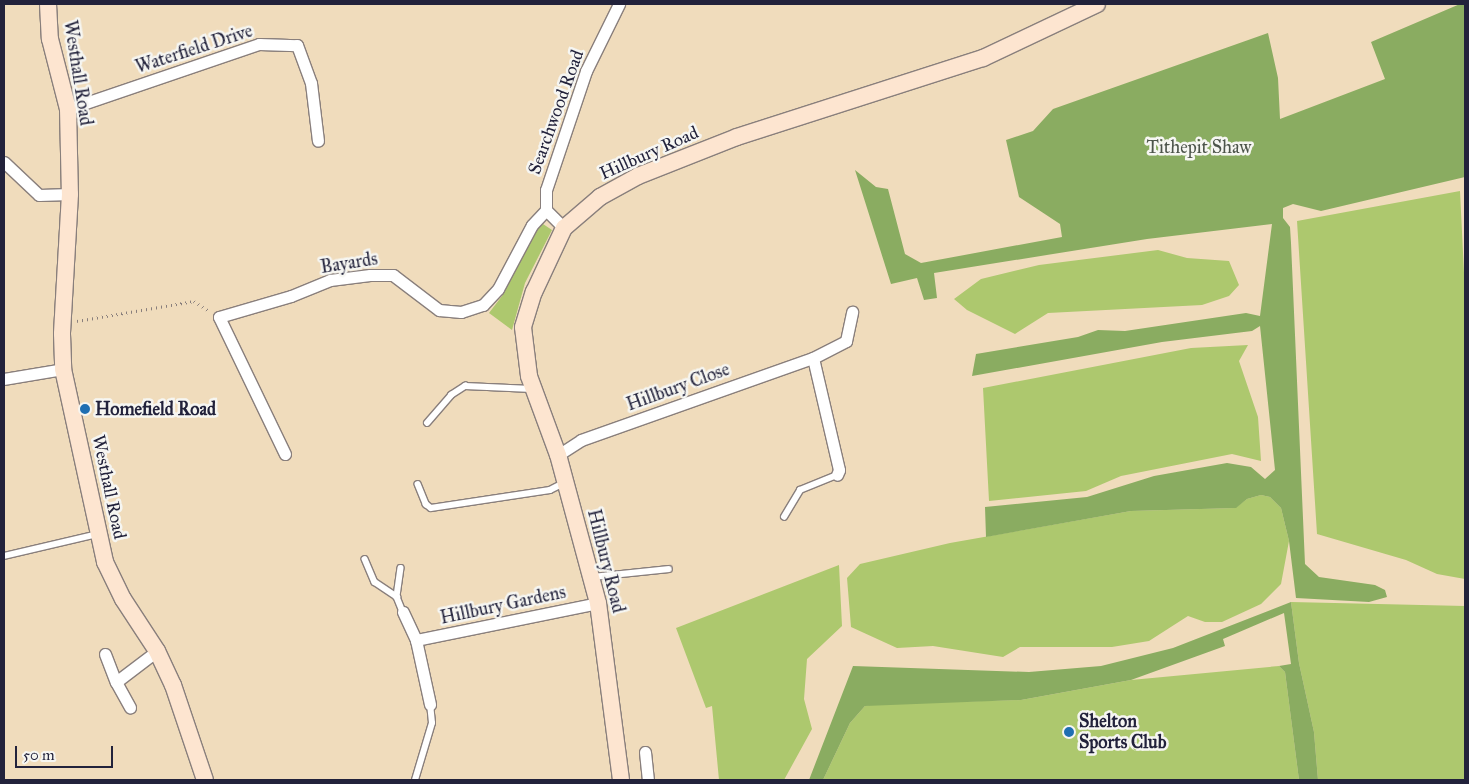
<!DOCTYPE html>
<style>
body{margin:0}
#map{position:relative;width:1469px;height:784px;overflow:hidden;background:#f0dcbc;font-family:"IM FELL Great Primer",serif}
div>[style]{position:absolute}
.green>*{inset:0;background:#adc86e}
.forest>*{inset:0;background:#8aac61}
.path>*{height:2.5px;margin-top:-1.25px;transform-origin:0;background:repeating-linear-gradient(90deg,#897f7c 0 1px,transparent 0 5px)}
.roads{filter:drop-shadow(1px 0 #897f7c) drop-shadow(-1px 0 #897f7c) drop-shadow(0 1px #897f7c) drop-shadow(0 -1px #897f7c)}
.lane>*{height:5.5px;margin:-2.75px;padding:0 2.75px;transform-origin:2.75px;border-radius:2.75px;background:#fff}
.street>*{height:11px;margin:-5.5px;padding:0 5.5px;transform-origin:5.5px;border-radius:5.5px;background:#fff}
.secondary>*{height:16px;margin:-8px;padding:0 8px;transform-origin:8px;border-radius:8px;background:#fde5d0}
.dots>*{width:14px;height:14px;translate:-50% -50%;box-sizing:border-box;border:2px solid #f6f6f2;border-radius:50%}
span{translate:-50% -50%;white-space:nowrap;text-align:center;line-height:1.15;-webkit-text-stroke:5px #f6f6f2;paint-order:stroke}
.street-label{font-size:18px;color:#22223b}
.park-label{font-size:18px;color:#4c544a}
.poi-label{font-size:18px;color:#22223b;font-weight:700}
.left{translate:0 -50%;text-align:left}
.frame{position:absolute;inset:0;border:5px solid #22223b;pointer-events:none}
.scale{position:absolute;left:15px;top:746px;width:98px;height:22px;box-sizing:border-box;border:2px solid #22223b;border-top:0;padding-left:6px;font-size:15px;line-height:18px;white-space:nowrap;color:#22223b;-webkit-text-stroke:4px #f6f6f2;paint-order:stroke}
</style>
<div id="map">
<div class="green">
<div style="clip-path:polygon(1460px 191px,1465px 293px,1465px 579px,1437px 574px,1406px 560px,1317px 534px,1297px 221px)"></div>
<div style="clip-path:polygon(543px 224px,552px 230px,525px 283px,512px 330px,489px 313px,502px 296px,537px 228px)"></div>
<div style="clip-path:polygon(1158px 250px,1187px 258px,1229px 261px,1239px 285px,1229px 296px,1202px 305px,1048px 313px,1015px 334px,967px 310px,954px 299px,981px 279px,1039px 265px)"></div>
<div style="clip-path:polygon(1248px 345px,1239px 361px,1258px 417px,1261px 461px,1232px 454px,1121px 476px,1086px 491px,989px 501px,983px 388px,1191px 348px)"></div>
<div style="clip-path:polygon(1261px 495px,1270px 497px,1281px 508px,1289px 541px,1281px 584px,1261px 604px,1222px 622px,1205px 622px,1188px 616px,1149px 641px,1112px 647px,1020px 647px,1003px 657px,933px 646px,897px 648px,851px 627px,847px 578px,860px 564px,950px 543px,1131px 511px,1235px 508px,1247px 499px)"></div>
<div style="clip-path:polygon(839px 565px,842px 626px,807px 659px,804px 699px,812px 729px,784px 780px,719px 780px,712px 706px,706px 708px,676px 628px)"></div>
<div style="clip-path:polygon(1291px 602px,1465px 606px,1465px 780px,1318px 780px,1314px 732px,1299px 663px)"></div>
<div style="clip-path:polygon(1279px 666px,1285px 672px,1299px 780px,823px 780px,850px 723px,865px 706px,874px 704px,1021px 700px,1131px 680px)"></div>
</div>
<div class="forest">
<div style="clip-path:polygon(1460px 4px,1465px 4px,1465px 177px,1321px 211px,1293px 204px,1283px 208px,1283px 218px,1290px 227px,1291px 243px,1305px 564px,1319px 577px,1375px 585px,1385px 590px,1387px 597px,1369px 602px,1296px 598px,1289px 541px,1281px 508px,1270px 497px,1261px 495px,1247px 499px,1236px 508px,1131px 511px,986px 537px,985px 507px,1087px 497px,1154px 476px,1227px 463px,1251px 467px,1265px 479px,1275px 470px,1260px 326px,1252px 331px,1162px 342px,972px 376px,976px 354px,1078px 337px,1098px 330px,1125px 331px,1246px 313px,1260px 316px,1272px 224px,1147px 239px,934px 273px,937px 298px,924px 300px,917px 278px,891px 284px,855px 170px,876px 187px,888px 189px,905px 254px,921px 263px,1062px 237px,1060px 224px,1019px 197px,1006px 140px,1033px 131px,1053px 109px,1268px 33px,1278px 78px,1280px 119px,1385px 79px,1371px 42px)"></div>
<div style="clip-path:polygon(1291px 602px,1299px 663px,1314px 732px,1318px 780px,1299px 780px,1285px 672px,1279px 666px,1291px 664px,1284px 613px,1223px 639px,1225px 646px,1131px 680px,1021px 700px,865px 706px,850px 723px,823px 780px,809px 780px,853px 666px,1029px 672px,1101px 666px,1173px 648px)"></div>
</div>
<div class="path">
<div style="left:77px;top:321px;width:119px;rotate:-9.7deg"></div>
<div style="left:194px;top:301px;width:18px;rotate:34deg"></div>
</div>
<div class="roads">
<div class="lane">
<div style="left:427px;top:423px;width:37px;rotate:-49deg"></div>
<div style="left:451px;top:395px;width:17px;rotate:-33deg"></div>
<div style="left:465px;top:386px;width:67px;rotate:2.6deg"></div>
<div style="left:418px;top:484px;width:22px;rotate:68deg"></div>
<div style="left:426px;top:504px;width:6px;rotate:39deg"></div>
<div style="left:431px;top:508px;width:120px;rotate:-8.6deg"></div>
<div style="left:550px;top:490px;width:16px;rotate:-27deg"></div>
<div style="left:784px;top:517px;width:31px;rotate:-59deg"></div>
<div style="left:800px;top:490px;width:40px;rotate:-22deg"></div>
<div style="left:4px;top:556px;width:97px;rotate:-13.2deg"></div>
<div style="left:365px;top:559px;width:25px;rotate:67deg"></div>
<div style="left:375px;top:582px;width:27px;rotate:34deg"></div>
<div style="left:401px;top:568px;width:29px;rotate:98deg"></div>
<div style="left:397px;top:597px;width:16px;rotate:68deg"></div>
<div style="left:593px;top:577px;width:76px;rotate:-6deg"></div>
<div style="left:415px;top:780px;width:59px;rotate:-73.4deg"></div>
<div style="left:432px;top:723px;width:19px;rotate:-96deg"></div>
</div>
<div class="street">
<div style="left:68px;top:109px;width:202px;rotate:-18.8deg"></div>
<div style="left:259px;top:44px;width:38px;rotate:2deg"></div>
<div style="left:297px;top:45px;width:40px;rotate:69.8deg"></div>
<div style="left:311px;top:83px;width:58px;rotate:83.1deg"></div>
<div style="left:4px;top:162px;width:48px;rotate:43.3deg"></div>
<div style="left:39px;top:195px;width:31px;rotate:-2deg"></div>
<div style="left:564px;top:228px;width:25px;rotate:-135deg"></div>
<div style="left:546px;top:210px;width:20px;rotate:-90deg"></div>
<div style="left:546px;top:190px;width:126px;rotate:-71.4deg"></div>
<div style="left:586px;top:71px;width:75px;rotate:-63.8deg"></div>
<div style="left:813px;top:358px;width:115px;rotate:76.9deg"></div>
<div style="left:839px;top:470px;width:5px;rotate:112deg"></div>
<div style="left:4px;top:379px;width:60px;rotate:-9.6deg"></div>
<div style="left:285px;top:454px;width:152px;rotate:-115.7deg"></div>
<div style="left:219px;top:317px;width:75px;rotate:-16.3deg"></div>
<div style="left:291px;top:296px;width:42px;rotate:-22.3deg"></div>
<div style="left:330px;top:280px;width:40px;rotate:-7.1deg"></div>
<div style="left:370px;top:275px;width:23px"></div>
<div style="left:393px;top:275px;width:58px;rotate:37.3deg"></div>
<div style="left:439px;top:310px;width:22px;rotate:5deg"></div>
<div style="left:461px;top:312px;width:23px;rotate:-18deg"></div>
<div style="left:483px;top:305px;width:22px;rotate:-47deg"></div>
<div style="left:498px;top:289px;width:72px;rotate:-62deg"></div>
<div style="left:532px;top:225px;width:21px;rotate:-47deg"></div>
<div style="left:558px;top:455px;width:27px;rotate:-33deg"></div>
<div style="left:581px;top:440px;width:246px;rotate:-19.5deg"></div>
<div style="left:813px;top:358px;width:37px;rotate:-27deg"></div>
<div style="left:846px;top:341px;width:30px;rotate:-78deg"></div>
<div style="left:403px;top:612px;width:31px;rotate:65deg"></div>
<div style="left:416px;top:640px;width:66px;rotate:77.7deg"></div>
<div style="left:416px;top:640px;width:186px;rotate:-11.5deg"></div>
<div style="left:105px;top:654px;width:30px;rotate:69deg"></div>
<div style="left:116px;top:682px;width:51px;rotate:-37.1deg"></div>
<div style="left:116px;top:682px;width:29px;rotate:61deg"></div>
<div style="left:645px;top:752px;width:28px;rotate:84deg"></div>
</div>
<div class="secondary">
<div style="left:48px;top:4px;width:35px;rotate:87deg"></div>
<div style="left:50px;top:39px;width:72px;rotate:75.6deg"></div>
<div style="left:68px;top:109px;width:85px;rotate:88.7deg"></div>
<div style="left:70px;top:194px;width:140px;rotate:93.3deg"></div>
<div style="left:62px;top:334px;width:35px;rotate:88deg"></div>
<div style="left:63px;top:369px;width:198px;rotate:77.7deg"></div>
<div style="left:105px;top:562px;width:41px;rotate:64.1deg"></div>
<div style="left:123px;top:599px;width:62px;rotate:56.8deg"></div>
<div style="left:157px;top:651px;width:38px;rotate:65deg"></div>
<div style="left:173px;top:685px;width:100px;rotate:71.4deg"></div>
<div style="left:621px;top:780px;width:178px;rotate:-97.4deg"></div>
<div style="left:598px;top:603px;width:153px;rotate:-105.1deg"></div>
<div style="left:558px;top:455px;width:84px;rotate:-110.2deg"></div>
<div style="left:529px;top:376px;width:49px;rotate:-97deg"></div>
<div style="left:523px;top:327px;width:37px;rotate:-73deg"></div>
<div style="left:534px;top:292px;width:71px;rotate:-64.9deg"></div>
<div style="left:564px;top:228px;width:48px;rotate:-40.7deg"></div>
<div style="left:600px;top:197px;width:43px;rotate:-28.9deg"></div>
<div style="left:638px;top:176px;width:106px;rotate:-21.5deg"></div>
<div style="left:737px;top:137px;width:258px;rotate:-17.8deg"></div>
<div style="left:983px;top:58px;width:126px;rotate:-25.3deg"></div>
</div>
</div>
<div class="dots">
<div style="left:85px;top:409px;background:#1f6fb2"></div>
<div style="left:1069px;top:732px;background:#1f6fb2"></div>
</div>
<div class="street-label">
<span style="left:194px;top:49px;rotate:-18deg">Waterfield Drive</span>
<span style="left:78px;top:73px;rotate:81deg">Westhall Road</span>
<span style="left:556px;top:112px;rotate:-70deg">Searchwood Road</span>
<span style="left:649px;top:153px;rotate:-24deg">Hillbury Road</span>
<span style="left:349px;top:263px;rotate:-9deg">Bayards</span>
<span style="left:678px;top:387px;rotate:-20deg">Hillbury Close</span>
<span style="left:109px;top:487px;rotate:78deg">Westhall Road</span>
<span style="left:606px;top:561px;rotate:76deg">Hillbury Road</span>
<span style="left:503px;top:605px;rotate:-12deg">Hillbury Gardens</span>
</div>
<div class="park-label">
<span style="left:1199px;top:147px">Tithepit Shaw</span>
</div>
<div class="poi-label">
<span class="left" style="left:95px;top:409px">Homefield Road</span>
<span class="left" style="left:1079px;top:732px">Shelton<br>Sports Club</span>
</div>
<div class="frame"></div>
<div class="scale">50 m</div>
</div>
